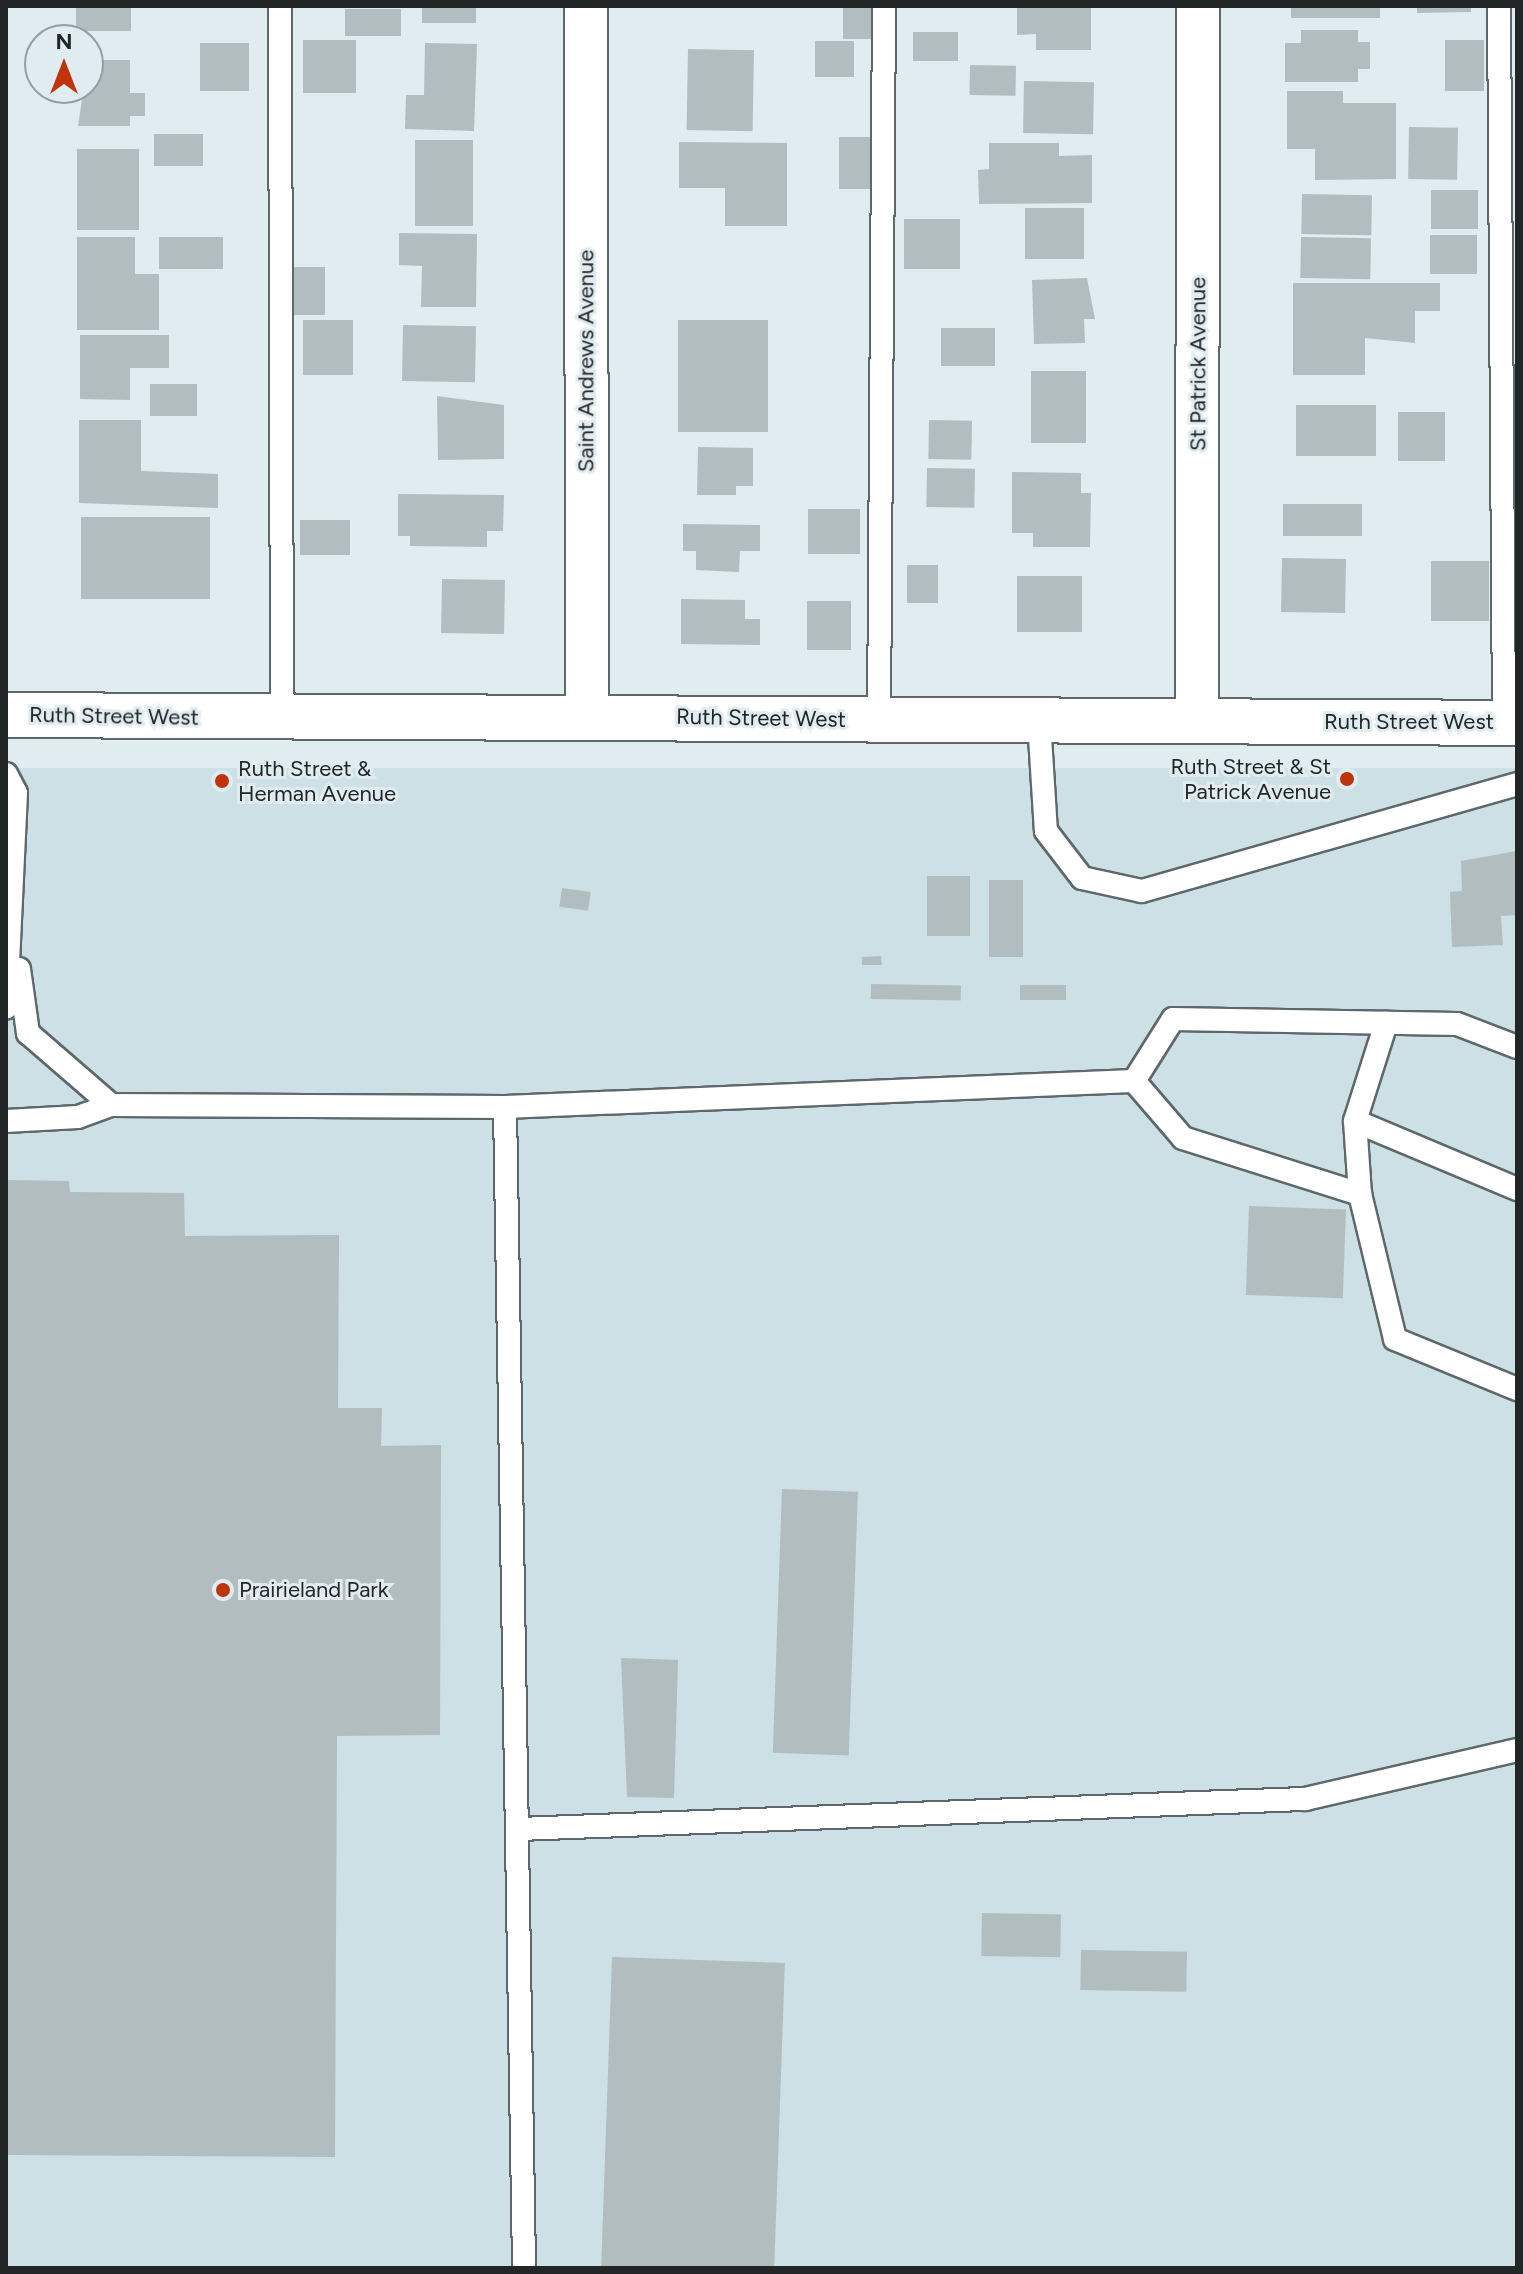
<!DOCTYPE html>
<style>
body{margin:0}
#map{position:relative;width:1523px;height:2274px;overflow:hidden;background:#e0ecef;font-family:Figtree,sans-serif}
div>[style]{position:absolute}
.built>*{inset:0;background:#cce0e6;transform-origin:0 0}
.building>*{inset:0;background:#b2bdc0;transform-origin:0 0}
.roads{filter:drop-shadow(2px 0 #5e686b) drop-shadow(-2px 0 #5e686b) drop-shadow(0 2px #5e686b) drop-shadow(0 -2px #5e686b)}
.service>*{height:22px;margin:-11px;padding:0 11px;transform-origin:11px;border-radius:11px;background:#fff}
.minor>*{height:42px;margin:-21px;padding:0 21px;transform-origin:21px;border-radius:21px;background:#fff}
.tertiary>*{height:44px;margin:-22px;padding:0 22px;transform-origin:22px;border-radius:22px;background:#fff}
.dots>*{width:22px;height:22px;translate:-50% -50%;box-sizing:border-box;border:4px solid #e0ecef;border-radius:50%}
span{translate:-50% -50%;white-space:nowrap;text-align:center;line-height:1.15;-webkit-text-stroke:6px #e0ecef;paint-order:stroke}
.street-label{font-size:22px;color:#222627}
.poi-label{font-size:22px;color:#222627}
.right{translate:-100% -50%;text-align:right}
.left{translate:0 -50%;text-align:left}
.frame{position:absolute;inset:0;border:8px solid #222627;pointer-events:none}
.north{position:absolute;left:24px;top:24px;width:80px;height:80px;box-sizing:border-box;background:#e0ecef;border:2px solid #949d9f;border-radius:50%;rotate:0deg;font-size:22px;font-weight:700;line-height:32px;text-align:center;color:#222627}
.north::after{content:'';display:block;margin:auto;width:28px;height:36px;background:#be340c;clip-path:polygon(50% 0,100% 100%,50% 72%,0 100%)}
</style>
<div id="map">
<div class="built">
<div style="left:6px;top:768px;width:1511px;height:1500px"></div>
</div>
<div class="building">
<div style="left:76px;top:6px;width:55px;height:25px"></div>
<div style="left:422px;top:6px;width:54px;height:17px"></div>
<div style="left:843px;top:6px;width:31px;height:33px"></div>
<div style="clip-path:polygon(1017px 6px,1091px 6px,1091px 50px,1036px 50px,1036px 34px,1017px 35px)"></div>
<div style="left:1291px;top:6px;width:89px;height:12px"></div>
<div style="clip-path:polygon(1417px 6px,1471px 6px,1471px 12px,1417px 13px)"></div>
<div style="left:345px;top:9px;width:56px;height:27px"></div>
<div style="clip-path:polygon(1301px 30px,1358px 30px,1358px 42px,1370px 42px,1370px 69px,1358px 69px,1358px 82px,1285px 82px,1285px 43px,1301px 43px)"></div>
<div style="left:913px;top:32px;width:45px;height:29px"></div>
<div style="left:303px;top:40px;width:53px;height:53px"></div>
<div style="left:1445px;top:40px;width:39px;height:51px"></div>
<div style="left:815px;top:41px;width:39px;height:36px"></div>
<div style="left:200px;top:43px;width:49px;height:48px"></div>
<div style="clip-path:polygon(425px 43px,477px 44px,474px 131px,405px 129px,406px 95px,424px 95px)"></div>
<div style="left:688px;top:49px;width:66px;height:81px;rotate:1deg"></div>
<div style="clip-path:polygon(88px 60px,130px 60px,130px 93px,145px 93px,145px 116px,130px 116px,130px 126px,78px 126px)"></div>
<div style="left:970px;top:65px;width:46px;height:30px;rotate:1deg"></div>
<div style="left:1024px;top:81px;width:70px;height:52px;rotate:1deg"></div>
<div style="clip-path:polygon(1287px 91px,1343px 91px,1343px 103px,1396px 103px,1396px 179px,1315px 180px,1315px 149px,1287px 149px)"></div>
<div style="left:1409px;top:127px;width:49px;height:52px;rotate:1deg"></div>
<div style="left:154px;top:134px;width:49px;height:32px"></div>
<div style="left:839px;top:137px;width:32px;height:52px"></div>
<div style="left:415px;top:140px;width:58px;height:86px"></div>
<div style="clip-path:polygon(679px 142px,787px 143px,787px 226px,725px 226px,725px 188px,679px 188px)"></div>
<div style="clip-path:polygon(989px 143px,1059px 143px,1059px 156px,1092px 155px,1092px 203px,979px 204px,978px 170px,989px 169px)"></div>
<div style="left:77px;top:149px;width:62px;height:81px"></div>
<div style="left:1431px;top:190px;width:47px;height:39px"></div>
<div style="left:1302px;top:194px;width:70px;height:40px;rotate:1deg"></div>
<div style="left:1025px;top:208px;width:59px;height:51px"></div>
<div style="left:904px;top:219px;width:56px;height:50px"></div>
<div style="clip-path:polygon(399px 233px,477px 234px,476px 307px,421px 307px,422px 266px,399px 265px)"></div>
<div style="left:1430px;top:235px;width:47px;height:39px"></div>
<div style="clip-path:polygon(77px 237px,135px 237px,135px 274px,159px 274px,159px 330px,77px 330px)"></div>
<div style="left:159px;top:237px;width:64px;height:32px"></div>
<div style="left:1301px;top:237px;width:70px;height:41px;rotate:1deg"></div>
<div style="left:290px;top:267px;width:35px;height:48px"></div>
<div style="clip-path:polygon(1087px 278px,1095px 319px,1084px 319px,1085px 343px,1034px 344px,1032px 280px)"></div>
<div style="clip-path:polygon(1293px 283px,1440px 283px,1440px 311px,1415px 311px,1415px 343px,1365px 338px,1365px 375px,1293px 375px)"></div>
<div style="left:303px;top:320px;width:50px;height:55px"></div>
<div style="left:678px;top:320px;width:90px;height:112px"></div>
<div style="left:403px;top:325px;width:73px;height:56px;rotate:1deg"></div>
<div style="left:941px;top:328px;width:54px;height:38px"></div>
<div style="clip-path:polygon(80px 335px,169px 335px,169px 368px,130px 368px,130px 400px,80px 399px)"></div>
<div style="left:1031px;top:371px;width:55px;height:72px"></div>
<div style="left:150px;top:384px;width:47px;height:32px"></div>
<div style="clip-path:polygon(437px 396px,504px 405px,504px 459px,438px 460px)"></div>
<div style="left:1376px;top:405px;width:51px;height:80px;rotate:90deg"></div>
<div style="left:1398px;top:412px;width:47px;height:49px"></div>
<div style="clip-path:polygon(79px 420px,141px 420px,141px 471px,218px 474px,218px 508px,79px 503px)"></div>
<div style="left:929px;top:420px;width:43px;height:39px;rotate:1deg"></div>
<div style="clip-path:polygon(698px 447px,753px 448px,753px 486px,736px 486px,736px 495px,697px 495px)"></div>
<div style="left:927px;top:468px;width:48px;height:39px;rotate:1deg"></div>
<div style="clip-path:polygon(1012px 472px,1081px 473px,1081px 493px,1091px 493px,1090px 547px,1033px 547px,1033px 533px,1012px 533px)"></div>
<div style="clip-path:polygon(398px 494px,504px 495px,503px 531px,487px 531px,487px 547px,410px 546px,410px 536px,398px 536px)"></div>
<div style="left:1283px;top:504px;width:79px;height:32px"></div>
<div style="left:808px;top:509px;width:52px;height:45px"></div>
<div style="left:81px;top:517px;width:129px;height:82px"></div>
<div style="left:300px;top:520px;width:50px;height:35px"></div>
<div style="clip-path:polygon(683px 524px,760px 525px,760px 551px,740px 551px,739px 572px,696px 570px,696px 551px,683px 551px)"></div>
<div style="left:1282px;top:558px;width:64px;height:54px;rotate:1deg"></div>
<div style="left:1431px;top:561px;width:58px;height:60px"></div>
<div style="left:907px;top:565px;width:31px;height:38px"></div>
<div style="left:1017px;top:576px;width:65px;height:56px"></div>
<div style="left:442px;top:579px;width:63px;height:54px;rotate:1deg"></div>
<div style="clip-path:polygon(681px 599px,745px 600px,745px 619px,760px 619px,760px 645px,681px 644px)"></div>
<div style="left:807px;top:601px;width:44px;height:49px"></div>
<div style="clip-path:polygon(1517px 851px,1517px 915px,1501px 916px,1503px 945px,1452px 947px,1450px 892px,1462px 891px,1461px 861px)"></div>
<div style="left:927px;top:876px;width:43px;height:60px"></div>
<div style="left:1023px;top:880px;width:77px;height:34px;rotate:90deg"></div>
<div style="left:562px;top:888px;width:29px;height:19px;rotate:8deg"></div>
<div style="clip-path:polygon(881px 956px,882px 965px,862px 965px,862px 957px)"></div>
<div style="left:871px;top:984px;width:90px;height:15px;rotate:1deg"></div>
<div style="left:1020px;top:985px;width:46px;height:15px"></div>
<div style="clip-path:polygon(6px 1180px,69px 1181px,70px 1192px,184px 1193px,185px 1236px,339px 1235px,338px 1408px,382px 1408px,381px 1446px,441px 1445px,440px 1735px,337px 1736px,335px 2157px,6px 2155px)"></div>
<div style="left:1249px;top:1206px;width:97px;height:89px;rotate:2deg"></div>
<div style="left:782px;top:1489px;width:76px;height:264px;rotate:2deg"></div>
<div style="clip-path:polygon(621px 1658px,678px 1660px,674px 1798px,627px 1797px)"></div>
<div style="left:982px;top:1913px;width:79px;height:43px;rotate:1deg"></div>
<div style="left:1081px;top:1950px;width:106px;height:40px;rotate:1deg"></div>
<div style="left:612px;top:1957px;width:173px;height:311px;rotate:2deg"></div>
</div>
<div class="roads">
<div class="service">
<div style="left:280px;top:6px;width:711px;rotate:89.84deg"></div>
<div style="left:1499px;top:6px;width:717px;rotate:89.6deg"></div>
<div style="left:879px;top:719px;width:713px;rotate:-89.6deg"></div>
<div style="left:1039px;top:721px;width:110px;rotate:86.4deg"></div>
<div style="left:1046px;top:831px;width:59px;rotate:52.5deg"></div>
<div style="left:1082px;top:878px;width:61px;rotate:12.2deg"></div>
<div style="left:1142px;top:891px;width:390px;rotate:-15.9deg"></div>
<div style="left:6px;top:774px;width:21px;rotate:62deg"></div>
<div style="left:16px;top:793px;width:215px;rotate:92.7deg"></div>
<div style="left:19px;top:969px;width:65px;rotate:82deg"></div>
<div style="left:28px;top:1033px;width:110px;rotate:40.9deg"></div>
<div style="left:1517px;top:1047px;width:64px;rotate:-159deg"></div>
<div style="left:1457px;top:1024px;width:284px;rotate:-179deg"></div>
<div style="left:1173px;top:1019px;width:73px;rotate:122.2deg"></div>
<div style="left:1134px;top:1081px;width:75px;rotate:49.3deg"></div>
<div style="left:1183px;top:1138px;width:186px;rotate:17.6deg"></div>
<div style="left:1360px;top:1194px;width:149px;rotate:76.4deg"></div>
<div style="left:1395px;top:1339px;width:132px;rotate:22.3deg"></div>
<div style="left:505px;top:1107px;width:1161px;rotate:89.06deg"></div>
<div style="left:6px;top:1121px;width:72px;rotate:-3.2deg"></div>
<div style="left:78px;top:1117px;width:35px;rotate:-20deg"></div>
<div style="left:111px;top:1105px;width:394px;rotate:0.3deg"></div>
<div style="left:505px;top:1107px;width:630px;rotate:-2.37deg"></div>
<div style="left:1355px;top:1121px;width:176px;rotate:22.8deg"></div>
<div style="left:1360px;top:1194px;width:73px;rotate:-93.9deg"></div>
<div style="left:1355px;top:1121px;width:103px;rotate:-72.4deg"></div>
<div style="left:519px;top:1829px;width:787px;rotate:-2.19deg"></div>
<div style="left:1305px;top:1799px;width:218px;rotate:-13deg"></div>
</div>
<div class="minor">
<div style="left:586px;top:6px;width:710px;rotate:89.92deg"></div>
<div style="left:1197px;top:722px;width:716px;rotate:-89.92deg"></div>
</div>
<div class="tertiary">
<div style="left:6px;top:715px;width:1511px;rotate:0.3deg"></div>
</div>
</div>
<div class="dots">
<div style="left:1347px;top:779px;background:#be340c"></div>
<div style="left:222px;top:781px;background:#be340c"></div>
<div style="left:223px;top:1590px;background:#be340c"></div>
</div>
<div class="street-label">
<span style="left:586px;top:361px;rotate:-90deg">Saint Andrews Avenue</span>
<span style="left:1198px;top:364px;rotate:-90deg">St Patrick Avenue</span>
<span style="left:114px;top:716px;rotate:1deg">Ruth Street West</span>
<span style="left:761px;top:718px;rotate:1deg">Ruth Street West</span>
<span style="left:1409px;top:722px">Ruth Street West</span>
</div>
<div class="poi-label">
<span class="right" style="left:1331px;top:779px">Ruth Street &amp; St<br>Patrick Avenue</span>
<span class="left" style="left:238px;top:781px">Ruth Street &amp;<br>Herman Avenue</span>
<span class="left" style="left:239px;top:1590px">Prairieland Park</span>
</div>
<div class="frame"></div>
<div class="north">N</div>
</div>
